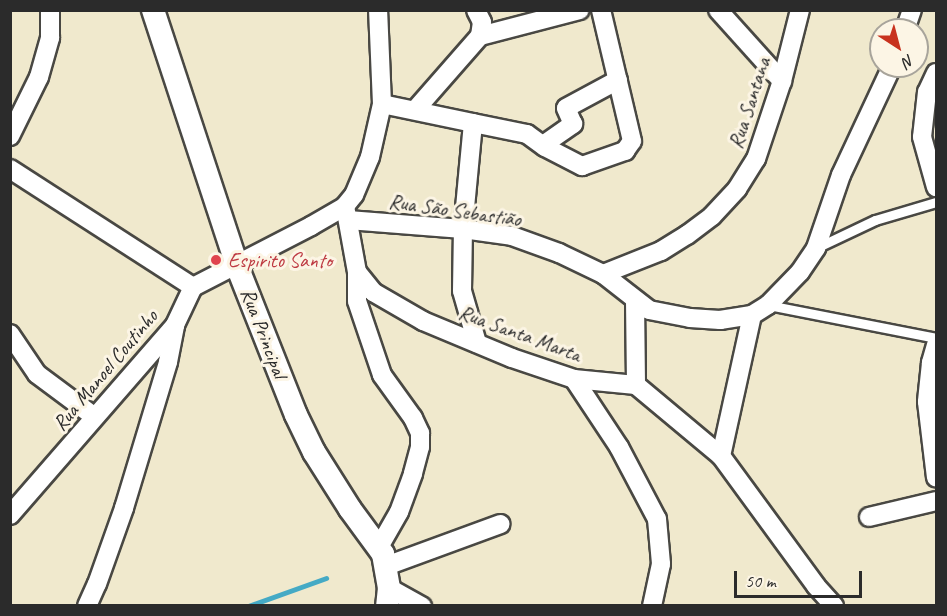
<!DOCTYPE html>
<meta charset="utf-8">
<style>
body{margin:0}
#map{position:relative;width:947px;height:616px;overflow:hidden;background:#f0e9cd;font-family:Caveat,sans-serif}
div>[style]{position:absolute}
.stream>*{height:5px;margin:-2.5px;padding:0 2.5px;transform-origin:2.5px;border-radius:2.5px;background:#45aac5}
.roads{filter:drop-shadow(2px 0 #494843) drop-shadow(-2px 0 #494843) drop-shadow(0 2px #494843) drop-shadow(0 -2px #494843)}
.service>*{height:9px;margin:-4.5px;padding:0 4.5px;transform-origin:4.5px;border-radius:4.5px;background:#fff}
.minor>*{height:18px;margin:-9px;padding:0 9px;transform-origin:9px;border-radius:9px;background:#fff}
.tertiary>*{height:22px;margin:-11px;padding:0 11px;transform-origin:11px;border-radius:11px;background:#fff}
.dots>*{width:16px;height:16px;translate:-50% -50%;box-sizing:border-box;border:3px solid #fcf5e5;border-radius:50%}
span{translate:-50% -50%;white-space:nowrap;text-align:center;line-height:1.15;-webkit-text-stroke:6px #fcf5e5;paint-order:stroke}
.street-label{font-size:21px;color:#2b2b2b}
.health-label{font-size:21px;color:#be3a42}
.left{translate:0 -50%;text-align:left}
.frame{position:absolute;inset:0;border:12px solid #2b2b2b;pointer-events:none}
.north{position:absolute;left:869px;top:18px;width:60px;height:60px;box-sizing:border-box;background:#fcf5e5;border:2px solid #a8a49b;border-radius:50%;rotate:144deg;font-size:16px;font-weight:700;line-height:24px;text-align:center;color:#2b2b2b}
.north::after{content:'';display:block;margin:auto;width:21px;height:27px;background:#c8321e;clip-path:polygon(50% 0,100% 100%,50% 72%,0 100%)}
.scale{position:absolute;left:734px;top:571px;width:128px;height:27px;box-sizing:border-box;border:3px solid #2b2b2b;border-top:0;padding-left:8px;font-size:18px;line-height:21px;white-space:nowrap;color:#2b2b2b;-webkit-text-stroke:4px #fcf5e5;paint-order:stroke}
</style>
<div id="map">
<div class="stream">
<div style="left:248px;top:606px;width:83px;rotate:-19.7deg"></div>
</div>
<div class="roads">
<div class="service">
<div style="left:816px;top:248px;width:65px;rotate:-25.4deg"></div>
<div style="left:875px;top:220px;width:64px;rotate:-16.4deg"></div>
<div style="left:768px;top:305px;width:171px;rotate:11.1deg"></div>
</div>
<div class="minor">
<div style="left:718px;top:10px;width:96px;rotate:48deg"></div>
<div style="left:905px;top:30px;width:21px;rotate:-71deg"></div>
<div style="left:480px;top:36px;width:103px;rotate:-14.6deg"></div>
<div style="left:936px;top:73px;width:21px;rotate:115deg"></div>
<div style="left:927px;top:92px;width:45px;rotate:96.3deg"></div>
<div style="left:922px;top:137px;width:52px;rotate:74.4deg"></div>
<div style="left:382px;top:104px;width:93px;rotate:11.8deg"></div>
<div style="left:416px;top:109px;width:97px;rotate:-48.8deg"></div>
<div style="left:480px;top:36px;width:14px;rotate:-82deg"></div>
<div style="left:482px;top:22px;width:13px;rotate:-117deg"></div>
<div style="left:10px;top:136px;width:66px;rotate:-63.8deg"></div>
<div style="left:39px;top:77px;width:41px;rotate:-74.2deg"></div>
<div style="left:50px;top:38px;width:28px;rotate:-90deg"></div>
<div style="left:543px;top:145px;width:37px;rotate:-35deg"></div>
<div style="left:573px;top:124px;width:17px;rotate:-114deg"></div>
<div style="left:566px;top:108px;width:59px;rotate:-28.3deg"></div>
<div style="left:10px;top:169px;width:218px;rotate:32.8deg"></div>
<div style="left:345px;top:206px;width:67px;rotate:79.7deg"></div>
<div style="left:357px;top:272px;width:26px;rotate:51deg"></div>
<div style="left:373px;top:292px;width:58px;rotate:30.1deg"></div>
<div style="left:423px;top:321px;width:96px;rotate:22.6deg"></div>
<div style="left:512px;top:358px;width:65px;rotate:18.7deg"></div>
<div style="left:574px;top:379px;width:62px;rotate:5.5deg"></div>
<div style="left:636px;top:385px;width:111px;rotate:39.9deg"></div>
<div style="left:721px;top:456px;width:161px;rotate:53.8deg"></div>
<div style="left:816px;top:586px;width:27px;rotate:48deg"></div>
<div style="left:348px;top:220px;width:115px;rotate:4.5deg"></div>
<div style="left:463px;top:229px;width:49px;rotate:8.1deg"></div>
<div style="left:512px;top:236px;width:50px;rotate:19.9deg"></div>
<div style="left:559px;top:253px;width:49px;rotate:25.5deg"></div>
<div style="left:603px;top:274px;width:58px;rotate:38deg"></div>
<div style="left:649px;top:310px;width:42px;rotate:11deg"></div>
<div style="left:690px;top:318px;width:30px;rotate:4deg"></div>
<div style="left:720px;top:320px;width:32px;rotate:-9deg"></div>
<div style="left:752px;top:315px;width:19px;rotate:-32deg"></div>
<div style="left:768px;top:305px;width:46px;rotate:-45.9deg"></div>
<div style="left:800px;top:272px;width:29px;rotate:-56deg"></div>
<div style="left:816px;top:248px;width:77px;rotate:-71.1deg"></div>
<div style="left:841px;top:175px;width:120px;rotate:-64.9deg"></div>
<div style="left:357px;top:272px;width:29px;rotate:90deg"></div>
<div style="left:357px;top:301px;width:78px;rotate:71.3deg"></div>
<div style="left:382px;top:375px;width:53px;rotate:54.2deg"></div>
<div style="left:413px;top:418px;width:17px;rotate:65deg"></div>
<div style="left:420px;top:433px;width:14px;rotate:90deg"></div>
<div style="left:420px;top:447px;width:28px;rotate:105deg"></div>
<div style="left:413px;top:474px;width:40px;rotate:110.2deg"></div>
<div style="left:399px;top:512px;width:40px;rotate:119.7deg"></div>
<div style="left:603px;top:274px;width:62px;rotate:-21.6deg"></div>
<div style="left:661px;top:251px;width:31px;rotate:-32deg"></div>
<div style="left:687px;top:235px;width:31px;rotate:-37deg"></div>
<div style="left:712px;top:216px;width:37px;rotate:-47deg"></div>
<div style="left:737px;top:189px;width:36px;rotate:-58deg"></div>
<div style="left:756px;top:159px;width:82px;rotate:-71.6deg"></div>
<div style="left:782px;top:81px;width:73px;rotate:-75.8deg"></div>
<div style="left:635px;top:301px;width:84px;rotate:89.3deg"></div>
<div style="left:10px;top:334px;width:48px;rotate:56deg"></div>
<div style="left:37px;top:374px;width:72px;rotate:36.6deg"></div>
<div style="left:477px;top:343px;width:54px;rotate:-106.1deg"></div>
<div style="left:462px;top:291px;width:62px;rotate:-89.1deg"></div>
<div style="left:463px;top:229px;width:106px;rotate:-84.6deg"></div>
<div style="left:473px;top:123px;width:55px;rotate:11.5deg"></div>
<div style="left:527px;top:134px;width:22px;rotate:36deg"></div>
<div style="left:545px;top:147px;width:42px;rotate:27.2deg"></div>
<div style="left:582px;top:166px;width:46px;rotate:-19.2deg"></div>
<div style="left:625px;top:151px;width:12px;rotate:-55deg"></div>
<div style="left:632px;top:141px;width:135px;rotate:-103.3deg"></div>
<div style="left:936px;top:345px;width:19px;rotate:106deg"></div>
<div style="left:931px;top:363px;width:39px;rotate:96deg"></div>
<div style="left:927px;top:402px;width:76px;rotate:83.2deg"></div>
<div style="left:574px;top:379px;width:82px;rotate:56.5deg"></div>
<div style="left:619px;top:447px;width:81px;rotate:62.2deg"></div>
<div style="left:657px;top:519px;width:45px;rotate:84.9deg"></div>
<div style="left:661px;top:564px;width:43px;rotate:102.1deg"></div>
<div style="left:721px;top:456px;width:144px;rotate:-77.6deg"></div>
<div style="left:10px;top:515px;width:252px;rotate:-49deg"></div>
<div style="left:175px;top:325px;width:42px;rotate:-64.7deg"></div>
<div style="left:193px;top:287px;width:133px;rotate:-27.3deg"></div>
<div style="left:311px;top:226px;width:39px;rotate:-30deg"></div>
<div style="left:345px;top:206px;width:14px;rotate:-51deg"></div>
<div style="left:354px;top:195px;width:41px;rotate:-67.2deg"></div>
<div style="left:370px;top:157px;width:54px;rotate:-77.2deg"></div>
<div style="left:382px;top:104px;width:94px;rotate:-92.4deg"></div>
<div style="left:869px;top:517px;width:69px;rotate:-13.4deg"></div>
<div style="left:386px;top:566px;width:122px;rotate:-20.1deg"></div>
<div style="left:389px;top:588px;width:38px;rotate:29deg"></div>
<div style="left:87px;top:606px;width:24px;rotate:-66deg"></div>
<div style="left:97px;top:584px;width:81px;rotate:-70.4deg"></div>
<div style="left:124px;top:508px;width:152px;rotate:-73.2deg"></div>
<div style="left:168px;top:362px;width:37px;rotate:-79deg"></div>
</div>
<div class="tertiary">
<div style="left:153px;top:10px;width:269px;rotate:71.8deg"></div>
<div style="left:237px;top:266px;width:160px;rotate:68.4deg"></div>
<div style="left:296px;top:415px;width:41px;rotate:64.1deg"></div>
<div style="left:314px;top:452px;width:67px;rotate:57.7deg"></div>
<div style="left:350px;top:509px;width:56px;rotate:53.7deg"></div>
<div style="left:383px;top:554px;width:35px;rotate:80deg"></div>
<div style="left:389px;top:588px;width:18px;rotate:96deg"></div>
</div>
</div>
<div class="dots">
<div style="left:216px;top:260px;background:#e0444e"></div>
</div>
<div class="street-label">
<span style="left:749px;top:103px;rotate:-72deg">Rua Santana</span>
<span style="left:455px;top:210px;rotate:8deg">Rua São Sebastião</span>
<span style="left:264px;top:333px;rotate:69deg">Rua Principal</span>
<span style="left:520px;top:333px;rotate:20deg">Rua Santa Marta</span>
<span style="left:105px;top:370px;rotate:-50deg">Rua Manoel Coutinho</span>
</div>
<div class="health-label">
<span class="left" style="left:228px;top:260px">Espirito Santo</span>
</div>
<div class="frame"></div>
<div class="north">N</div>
<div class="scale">50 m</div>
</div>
